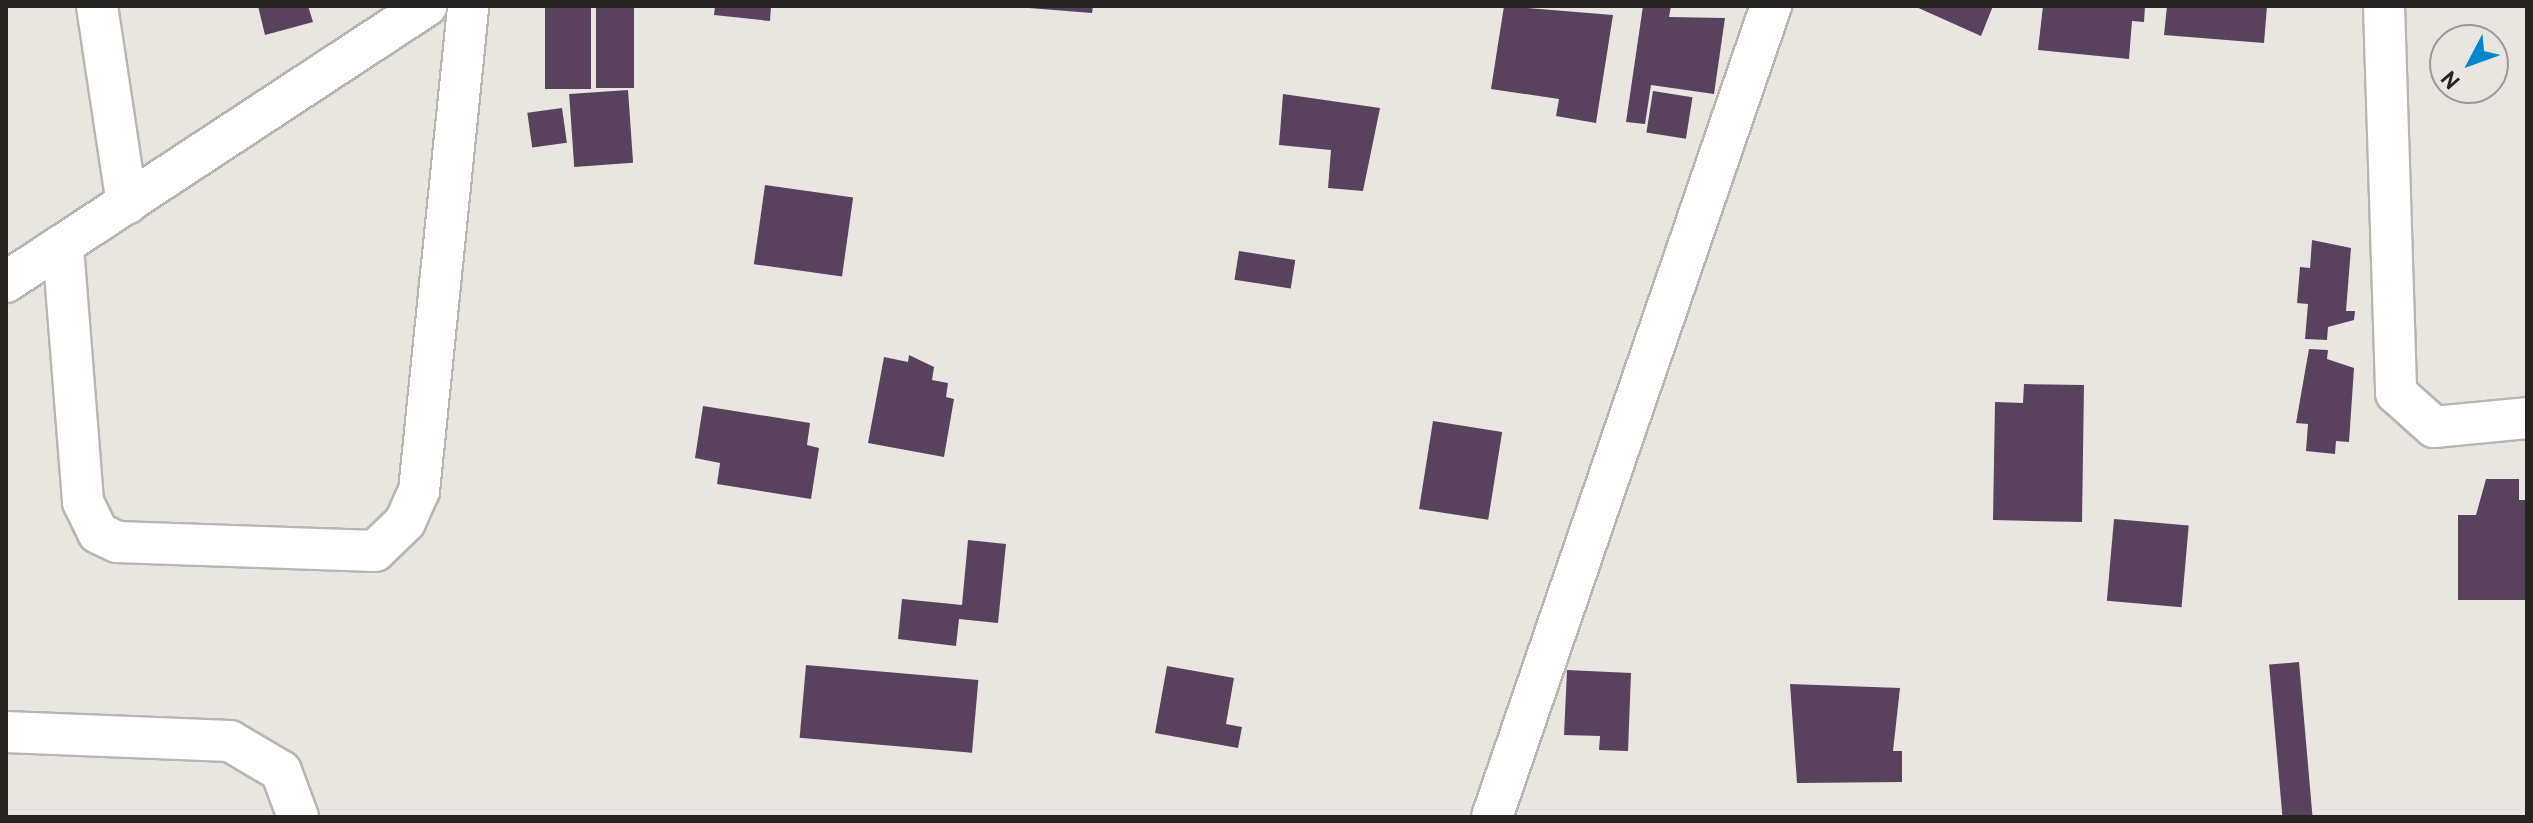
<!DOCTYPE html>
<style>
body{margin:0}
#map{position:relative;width:2533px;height:823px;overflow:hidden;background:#e9e6e1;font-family:Overpass,sans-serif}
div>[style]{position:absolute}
.building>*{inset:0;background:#58425d;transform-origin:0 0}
.roads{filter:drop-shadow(2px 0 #b9b5b1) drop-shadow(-2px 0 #b9b5b1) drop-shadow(0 2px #b9b5b1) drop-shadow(0 -2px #b9b5b1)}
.minor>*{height:40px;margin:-20px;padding:0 20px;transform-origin:20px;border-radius:20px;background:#fff}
span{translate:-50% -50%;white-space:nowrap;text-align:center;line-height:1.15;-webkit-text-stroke:8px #e9e6e1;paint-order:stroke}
.frame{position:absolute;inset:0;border:8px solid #252422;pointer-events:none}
.north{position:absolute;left:2429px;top:24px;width:80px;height:80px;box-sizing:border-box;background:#e9e6e1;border:2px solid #9b9895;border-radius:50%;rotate:229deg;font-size:22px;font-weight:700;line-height:32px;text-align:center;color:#252422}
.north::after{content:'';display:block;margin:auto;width:28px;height:36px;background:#0086cd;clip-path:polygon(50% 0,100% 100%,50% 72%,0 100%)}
</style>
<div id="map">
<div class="building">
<div style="clip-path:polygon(258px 6px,308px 6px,313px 22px,265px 35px)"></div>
<div style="left:545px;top:6px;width:46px;height:83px"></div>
<div style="left:596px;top:6px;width:38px;height:82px"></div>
<div style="clip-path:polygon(715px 6px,771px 6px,770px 21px,714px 15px)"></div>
<div style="clip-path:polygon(1004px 6px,1093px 6px,1092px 13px)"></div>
<div style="clip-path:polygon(1504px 6px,1613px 15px,1596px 123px,1556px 116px,1559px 99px,1491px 89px)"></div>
<div style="clip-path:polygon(1643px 6px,1671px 6px,1669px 17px,1725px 18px,1714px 94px,1651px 85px,1645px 124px,1626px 122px)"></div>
<div style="clip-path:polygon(1914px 6px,1993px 6px,1981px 36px)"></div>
<div style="clip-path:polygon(2043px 6px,2145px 6px,2144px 22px,2132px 21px,2129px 59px,2038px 50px)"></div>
<div style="clip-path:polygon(2167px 6px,2267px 6px,2264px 43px,2164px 35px)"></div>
<div style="left:628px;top:90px;width:73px;height:59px;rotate:86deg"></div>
<div style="left:1653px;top:91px;width:40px;height:42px;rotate:9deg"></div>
<div style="clip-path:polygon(1283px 94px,1380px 108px,1363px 191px,1328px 188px,1331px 150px,1279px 145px)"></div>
<div style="left:562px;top:108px;width:35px;height:35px;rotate:82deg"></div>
<div style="left:765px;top:185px;width:89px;height:80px;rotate:8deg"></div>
<div style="clip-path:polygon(2312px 240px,2351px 248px,2346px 311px,2355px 311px,2354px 320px,2328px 327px,2327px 340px,2305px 339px,2308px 304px,2297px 303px,2300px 267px,2310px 268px)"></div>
<div style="left:1239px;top:251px;width:57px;height:29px;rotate:9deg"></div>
<div style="clip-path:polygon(2309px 349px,2328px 350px,2327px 359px,2354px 368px,2349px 442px,2336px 441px,2335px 454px,2306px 451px,2308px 424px,2296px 423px)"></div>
<div style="clip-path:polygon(909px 355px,934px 367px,932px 380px,948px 383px,946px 397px,954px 399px,944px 457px,868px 443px,884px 357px,908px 362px)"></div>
<div style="clip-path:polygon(2024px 384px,2084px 385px,2082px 522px,1993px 520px,1995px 402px,2023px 403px)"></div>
<div style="clip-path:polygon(703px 406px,810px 423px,807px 445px,819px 448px,811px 499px,717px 484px,720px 463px,695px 458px)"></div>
<div style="left:1433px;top:421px;width:70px;height:89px;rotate:9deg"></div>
<div style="clip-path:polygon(2486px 479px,2519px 479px,2519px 500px,2527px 500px,2527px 600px,2458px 600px,2458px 515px,2476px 515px)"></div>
<div style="left:2114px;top:519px;width:75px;height:82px;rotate:5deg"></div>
<div style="clip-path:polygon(968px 540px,1006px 544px,998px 623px,959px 619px,956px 646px,898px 639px,902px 599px,962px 605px)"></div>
<div style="left:2299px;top:662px;width:156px;height:30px;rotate:85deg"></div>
<div style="left:806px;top:665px;width:173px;height:73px;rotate:5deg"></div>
<div style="clip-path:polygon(1167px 666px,1234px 678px,1226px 724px,1242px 727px,1238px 748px,1155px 733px)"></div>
<div style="clip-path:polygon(1567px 670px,1631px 673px,1628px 751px,1599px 750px,1600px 736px,1564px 735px)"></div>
<div style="clip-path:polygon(1790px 684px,1900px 688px,1893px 751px,1902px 751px,1902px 782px,1797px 783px)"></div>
</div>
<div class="roads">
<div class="minor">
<div style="left:97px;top:6px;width:200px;rotate:81.4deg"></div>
<div style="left:2384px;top:6px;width:387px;rotate:88.2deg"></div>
<div style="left:2396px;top:393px;width:51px;rotate:41.8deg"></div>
<div style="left:2434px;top:427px;width:93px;rotate:-5.5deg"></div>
<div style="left:63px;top:247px;width:256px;rotate:85.5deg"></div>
<div style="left:83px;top:502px;width:34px;rotate:64deg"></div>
<div style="left:98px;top:533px;width:21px;rotate:25deg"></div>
<div style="left:117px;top:542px;width:258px;rotate:2deg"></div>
<div style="left:375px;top:551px;width:42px;rotate:-44deg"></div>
<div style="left:405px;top:522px;width:34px;rotate:-66deg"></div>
<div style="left:419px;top:491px;width:487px;rotate:-84.2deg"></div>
<div style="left:6px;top:282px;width:503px;rotate:-33.31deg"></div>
<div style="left:6px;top:732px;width:224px;rotate:2.3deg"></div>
<div style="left:230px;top:741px;width:59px;rotate:30.5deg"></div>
<div style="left:281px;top:771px;width:49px;rotate:69.7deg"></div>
<div style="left:1492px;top:817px;width:858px;rotate:-71.02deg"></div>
</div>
</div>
<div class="frame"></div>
<div class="north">N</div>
</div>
